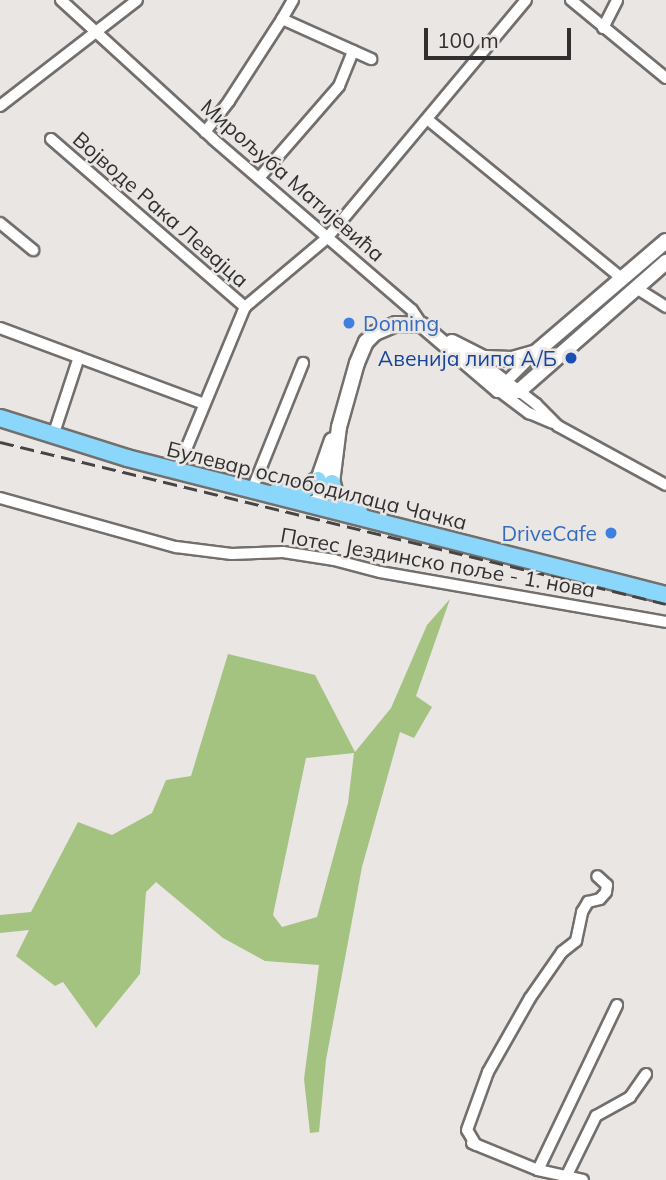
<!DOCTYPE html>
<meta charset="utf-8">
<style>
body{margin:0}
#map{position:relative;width:666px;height:1180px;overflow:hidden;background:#e9e6e4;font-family:Mulish,sans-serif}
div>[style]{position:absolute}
.forest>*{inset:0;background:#a4c381}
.roads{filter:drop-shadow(2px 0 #726f6d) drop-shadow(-2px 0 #726f6d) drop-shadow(0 2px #726f6d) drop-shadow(0 -2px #726f6d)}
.street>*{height:10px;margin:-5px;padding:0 5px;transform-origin:5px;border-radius:5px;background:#fff}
.secondary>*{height:14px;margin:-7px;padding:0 7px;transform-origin:7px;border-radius:7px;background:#fff}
.primary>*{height:16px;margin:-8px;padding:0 8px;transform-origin:8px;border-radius:8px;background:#8bd6fb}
.rail>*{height:2.5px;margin-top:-1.25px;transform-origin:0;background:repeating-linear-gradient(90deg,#464444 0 14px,transparent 0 21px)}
.dots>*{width:19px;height:19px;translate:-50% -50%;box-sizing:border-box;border:4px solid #e9e6e4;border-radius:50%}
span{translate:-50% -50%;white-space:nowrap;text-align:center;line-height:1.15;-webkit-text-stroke:5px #e9e6e4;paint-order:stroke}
.street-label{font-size:21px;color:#312f2f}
.shop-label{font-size:21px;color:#366cbe}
.left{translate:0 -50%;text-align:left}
.right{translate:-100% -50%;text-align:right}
.transit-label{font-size:21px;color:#164399}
.scale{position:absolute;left:424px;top:28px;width:147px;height:32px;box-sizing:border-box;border:4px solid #312f2f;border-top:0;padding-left:9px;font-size:21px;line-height:24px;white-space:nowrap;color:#312f2f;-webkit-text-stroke:5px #e9e6e4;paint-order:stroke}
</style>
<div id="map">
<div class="forest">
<div style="clip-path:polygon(evenodd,450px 599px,416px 696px,432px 707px,414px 738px,400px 732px,362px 867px,326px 1060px,319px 1132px,310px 1133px,304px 1079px,319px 965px,265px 961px,223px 938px,156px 882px,146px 892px,140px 974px,96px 1028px,63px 982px,55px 986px,16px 956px,29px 930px,0 933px,0 915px,31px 912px,78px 822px,112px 835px,152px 813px,166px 780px,191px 776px,228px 654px,315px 675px,355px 752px,391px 708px,427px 625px,450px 599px,354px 753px,348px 803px,317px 917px,282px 927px,273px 915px,306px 758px,354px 753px)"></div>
</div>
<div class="roads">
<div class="street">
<div style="left:61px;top:0;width:206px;rotate:42.4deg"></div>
<div style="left:213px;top:139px;width:262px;rotate:40.7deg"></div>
<div style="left:412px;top:310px;width:18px;rotate:56deg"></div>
<div style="left:293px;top:0;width:22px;rotate:120deg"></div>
<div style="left:282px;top:19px;width:98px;rotate:24.2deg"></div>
<div style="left:571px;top:0;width:123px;rotate:39.4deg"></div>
<div style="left:603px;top:28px;width:31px;rotate:-63deg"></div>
<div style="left:0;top:106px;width:173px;rotate:-37.7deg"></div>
<div style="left:427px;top:119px;width:251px;rotate:39.3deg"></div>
<div style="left:205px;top:132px;width:39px;rotate:-52deg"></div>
<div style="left:229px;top:101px;width:98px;rotate:-57.1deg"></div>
<div style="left:51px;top:139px;width:257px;rotate:40.9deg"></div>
<div style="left:245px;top:307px;width:107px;rotate:-40.1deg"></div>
<div style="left:327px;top:238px;width:310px;rotate:-50.1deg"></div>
<div style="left:259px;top:178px;width:122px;rotate:-49deg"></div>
<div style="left:339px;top:86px;width:38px;rotate:-68deg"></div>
<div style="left:0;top:223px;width:43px;rotate:39.3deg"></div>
<div style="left:636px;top:288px;width:36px;rotate:32deg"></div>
<div style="left:0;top:328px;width:218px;rotate:20.4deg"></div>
<div style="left:535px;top:353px;width:52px;rotate:135deg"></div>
<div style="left:498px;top:390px;width:39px;rotate:37deg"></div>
<div style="left:529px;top:413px;width:25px;rotate:23deg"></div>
<div style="left:472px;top:355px;width:81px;rotate:37.4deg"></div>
<div style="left:536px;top:404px;width:31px;rotate:45deg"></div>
<div style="left:558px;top:426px;width:123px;rotate:28.6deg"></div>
<div style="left:53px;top:436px;width:83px;rotate:-71.8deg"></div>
<div style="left:177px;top:471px;width:178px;rotate:-67.5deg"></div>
<div style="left:252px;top:490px;width:137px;rotate:-68.1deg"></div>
<div style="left:0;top:498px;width:183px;rotate:15.6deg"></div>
<div style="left:176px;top:547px;width:56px;rotate:7.1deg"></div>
<div style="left:232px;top:554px;width:51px;rotate:-2.2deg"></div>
<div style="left:283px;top:552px;width:52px;rotate:8.9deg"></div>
<div style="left:334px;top:560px;width:48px;rotate:14.6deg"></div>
<div style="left:380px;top:572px;width:290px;rotate:9.9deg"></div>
<div style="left:472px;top:1143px;width:71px;rotate:22.2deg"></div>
<div style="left:538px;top:1170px;width:46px;rotate:12.5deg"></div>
<div style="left:476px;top:1145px;width:17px;rotate:-121deg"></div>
<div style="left:467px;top:1130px;width:62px;rotate:-70.1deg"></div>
<div style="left:488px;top:1072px;width:85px;rotate:-60.4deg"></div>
<div style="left:530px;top:998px;width:56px;rotate:-55.2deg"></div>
<div style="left:562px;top:952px;width:18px;rotate:-38deg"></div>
<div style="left:576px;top:941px;width:30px;rotate:-78deg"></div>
<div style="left:582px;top:912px;width:12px;rotate:-59deg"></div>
<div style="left:588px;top:902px;width:12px;rotate:-14deg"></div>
<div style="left:600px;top:899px;width:9px;rotate:-49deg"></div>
<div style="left:606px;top:892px;width:7px;rotate:-82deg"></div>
<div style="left:607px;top:885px;width:13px;rotate:-138deg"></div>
<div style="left:538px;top:1170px;width:183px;rotate:-64.4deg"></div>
<div style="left:567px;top:1175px;width:66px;rotate:-63.8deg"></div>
<div style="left:596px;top:1116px;width:39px;rotate:-29deg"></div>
<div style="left:630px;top:1097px;width:28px;rotate:-55deg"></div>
</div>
<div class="secondary">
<div style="left:452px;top:342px;width:36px;rotate:27deg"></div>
<div style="left:484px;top:358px;width:28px;rotate:2deg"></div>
<div style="left:512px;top:359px;width:25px;rotate:-16deg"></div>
<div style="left:536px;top:352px;width:171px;rotate:-40.5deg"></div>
<div style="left:319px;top:491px;width:11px;rotate:-95deg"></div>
<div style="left:318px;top:480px;width:42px;rotate:-70.7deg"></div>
<div style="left:310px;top:505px;width:10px;rotate:-29deg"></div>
<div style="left:319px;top:500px;width:21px;rotate:-53deg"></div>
<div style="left:332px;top:483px;width:56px;rotate:-82.9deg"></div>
<div style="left:339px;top:427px;width:66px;rotate:-74.3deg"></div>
<div style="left:357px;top:363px;width:23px;rotate:-67deg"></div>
<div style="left:366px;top:342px;width:13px;rotate:-45deg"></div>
<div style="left:375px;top:333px;width:23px;rotate:-23deg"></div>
<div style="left:396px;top:324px;width:26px;rotate:2deg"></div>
<div style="left:422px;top:325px;width:100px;rotate:40.5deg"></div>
<div style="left:498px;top:390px;width:21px;rotate:3deg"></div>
<div style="left:519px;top:391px;width:196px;rotate:-41.3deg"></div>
</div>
<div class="primary">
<div style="left:0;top:418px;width:133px;rotate:17.5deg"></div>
<div style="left:127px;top:458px;width:556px;rotate:14.26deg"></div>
<div style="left:332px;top:483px;width:16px;rotate:75deg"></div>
<div style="left:336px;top:498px;width:27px;rotate:31deg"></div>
<div style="left:278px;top:490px;width:26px"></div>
<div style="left:304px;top:490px;width:17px;rotate:-36deg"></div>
</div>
</div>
<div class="rail">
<div style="left:0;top:442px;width:685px;rotate:13.67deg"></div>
</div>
<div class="dots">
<div style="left:349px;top:323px;background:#3f7fe0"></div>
<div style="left:571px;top:358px;background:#1a4fb4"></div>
<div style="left:611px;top:533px;background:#3f7fe0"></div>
</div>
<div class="street-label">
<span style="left:293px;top:180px;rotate:41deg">Мирољуба Матијевића</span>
<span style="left:161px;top:209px;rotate:41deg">Војводе Рака Левајца</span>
<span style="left:317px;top:485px;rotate:14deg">Булевар ослободилаца Чачка</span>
<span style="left:438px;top:562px;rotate:10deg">Потес Јездинско поље - 1. нова</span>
</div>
<div class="shop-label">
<span class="left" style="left:363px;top:323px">Doming</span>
<span class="right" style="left:597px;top:533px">DriveCafe</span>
</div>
<div class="transit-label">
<span class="right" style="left:557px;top:358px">Авенија липа А/Б</span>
</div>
<div class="scale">100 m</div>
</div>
